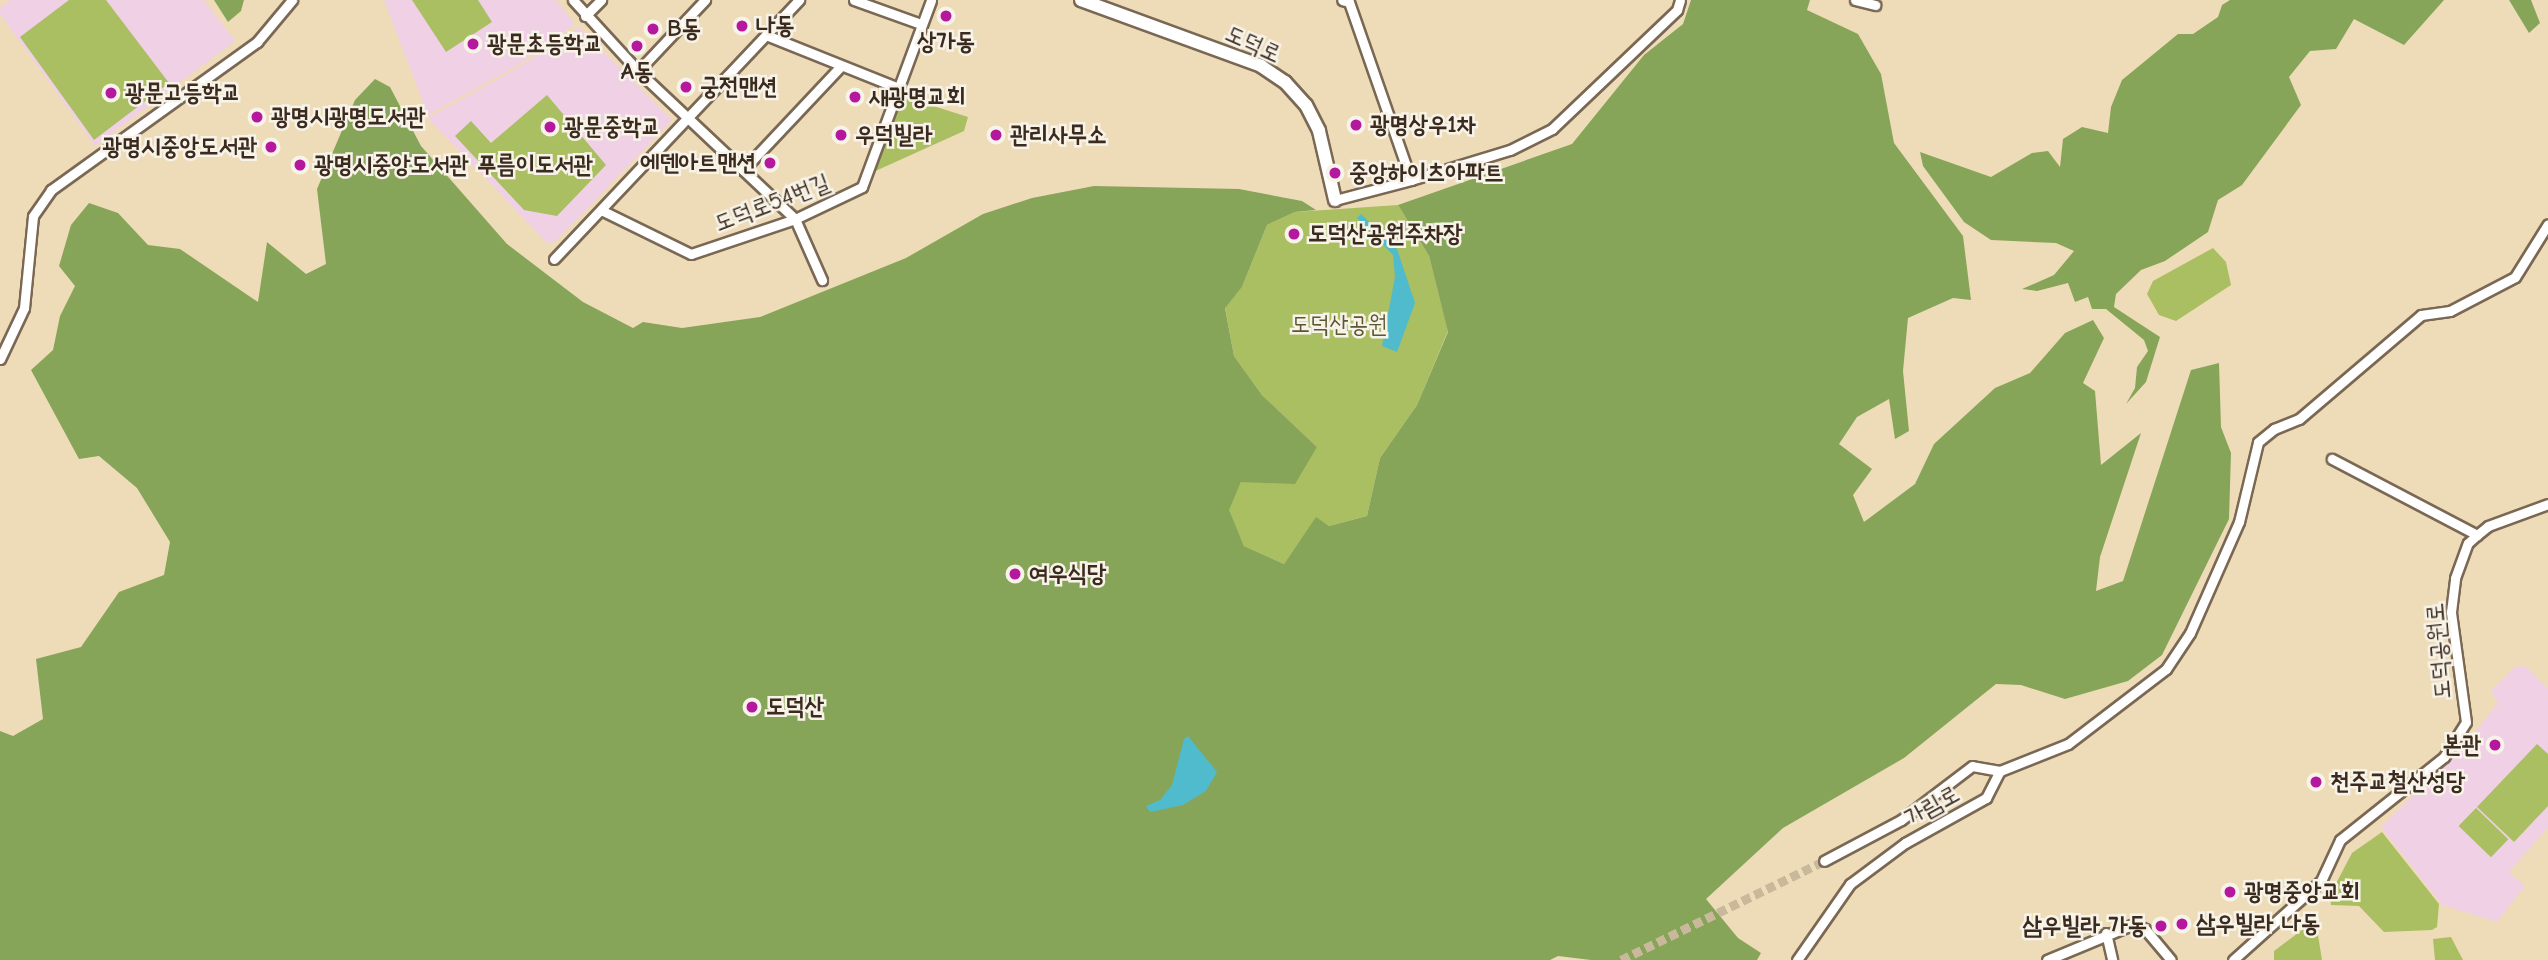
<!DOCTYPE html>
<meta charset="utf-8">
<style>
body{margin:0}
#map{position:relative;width:2548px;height:960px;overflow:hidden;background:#eedcb9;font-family:"Comic Neue","Poor Story",sans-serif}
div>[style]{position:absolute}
.built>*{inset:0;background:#f0d0e5}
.green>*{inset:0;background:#aabe62;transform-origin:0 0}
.forest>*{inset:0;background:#87a558}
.water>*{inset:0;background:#50bbcc}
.street-tunnel>*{height:9px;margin-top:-4.5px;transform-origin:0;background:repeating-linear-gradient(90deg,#cab89a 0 9px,transparent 0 13.5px)}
.roads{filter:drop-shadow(2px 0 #7a6854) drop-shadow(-2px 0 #7a6854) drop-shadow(0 2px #7a6854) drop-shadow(0 -2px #7a6854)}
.street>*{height:9px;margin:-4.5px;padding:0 4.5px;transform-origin:4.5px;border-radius:4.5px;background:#fff}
.secondary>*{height:12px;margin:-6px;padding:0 6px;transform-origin:6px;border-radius:6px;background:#fff}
.dots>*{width:19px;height:19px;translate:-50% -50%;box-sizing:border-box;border:4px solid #f7f3e8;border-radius:50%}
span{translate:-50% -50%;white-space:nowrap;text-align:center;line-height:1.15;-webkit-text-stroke:5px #f7f3e8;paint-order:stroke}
.poi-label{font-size:24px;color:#3b2a1e;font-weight:700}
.left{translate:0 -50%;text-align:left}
.right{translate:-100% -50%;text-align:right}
.street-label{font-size:24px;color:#3b2a1e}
.park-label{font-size:24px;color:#5c5632}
</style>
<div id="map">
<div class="built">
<div style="clip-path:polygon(10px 0,204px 0,235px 41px,95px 146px,0 14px,0 8px)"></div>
<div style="clip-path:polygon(384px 0,556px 0,575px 24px,520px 64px,428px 115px)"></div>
<div style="clip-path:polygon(579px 27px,672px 120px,555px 242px,547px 243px,428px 118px,521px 66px)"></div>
<div style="clip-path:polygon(2516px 666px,2527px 667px,2548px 689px,2548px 827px,2509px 872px,2525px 886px,2497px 922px,2442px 905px,2381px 827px,2466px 743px,2498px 703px,2491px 691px)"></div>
</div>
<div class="green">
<div style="clip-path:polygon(69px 0,106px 0,169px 83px,94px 140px,20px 37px)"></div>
<div style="clip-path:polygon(412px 0,478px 0,492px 22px,446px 52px)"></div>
<div style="clip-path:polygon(547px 95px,606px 165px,557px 216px,524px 210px,455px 136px,471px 121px,491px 143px)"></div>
<div style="clip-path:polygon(902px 96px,968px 117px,964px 131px,871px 173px)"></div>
<div style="clip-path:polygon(1398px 205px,1429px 256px,1448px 331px,1417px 405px,1380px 458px,1367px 516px,1329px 526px,1316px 518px,1284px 564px,1244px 546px,1228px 510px,1241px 482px,1317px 447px,1262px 395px,1234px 356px,1225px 307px,1242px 287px,1267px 225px,1295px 212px)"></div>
<div style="clip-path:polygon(2213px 248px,2226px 262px,2231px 285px,2176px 321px,2159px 315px,2147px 294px,2153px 281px)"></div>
<div style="clip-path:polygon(2537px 744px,2548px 754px,2548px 806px,2514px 842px,2477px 807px)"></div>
<div style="left:2476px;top:808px;width:45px;height:25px;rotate:44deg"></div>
<div style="clip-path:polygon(2382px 832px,2439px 904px,2437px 927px,2432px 930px,2384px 932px,2359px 906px,2331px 905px,2330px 895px,2352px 853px)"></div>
<div style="clip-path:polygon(2306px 927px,2317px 929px,2322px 960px,2274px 960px,2274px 951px)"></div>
<div style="clip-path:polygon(2451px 937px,2463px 960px,2435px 960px,2433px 939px)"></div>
</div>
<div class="forest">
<div style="clip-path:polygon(214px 0,244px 0,241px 11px,228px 22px)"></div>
<div style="clip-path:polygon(1691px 0,1810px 0,1807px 10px,1858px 34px,1881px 74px,1894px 143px,1963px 236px,1971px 300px,1953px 298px,1908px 318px,1903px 371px,1909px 431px,1895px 439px,1889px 399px,1857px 417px,1839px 444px,1872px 469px,1853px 495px,1864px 522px,1915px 484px,1934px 444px,1995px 388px,2030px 373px,2065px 333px,2093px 320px,2104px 338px,2083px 383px,2095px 391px,2101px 465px,2141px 433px,2100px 557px,2096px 591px,2123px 581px,2191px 370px,2219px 363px,2221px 427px,2231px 453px,2229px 519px,2162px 655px,2128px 681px,2065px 699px,2021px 685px,1996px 684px,1904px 758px,1783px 828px,1706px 899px,1738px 938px,1761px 953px,1757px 960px,1591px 960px,1558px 956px,1550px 960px,0 960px,0 731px,13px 736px,43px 719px,36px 659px,81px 647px,119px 592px,164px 575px,170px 542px,137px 488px,99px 456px,79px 459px,31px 370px,53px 350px,60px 316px,75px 286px,59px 266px,71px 225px,89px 203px,118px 213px,148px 245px,180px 249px,258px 302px,267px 242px,306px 274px,326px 264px,317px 189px,355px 100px,375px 79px,390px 87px,421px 146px,507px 244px,583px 302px,633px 328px,643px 322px,682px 328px,760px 317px,906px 258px,983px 214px,1032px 198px,1094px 186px,1239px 189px,1302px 201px,1316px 210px,1295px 212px,1267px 225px,1242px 287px,1225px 308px,1234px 356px,1262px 395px,1317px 447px,1295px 484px,1241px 482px,1229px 510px,1244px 546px,1284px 564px,1316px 517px,1329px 526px,1367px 516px,1380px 458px,1417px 405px,1448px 332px,1429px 256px,1398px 205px,1572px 144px,1644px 55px,1683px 24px)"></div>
<div style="clip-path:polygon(2230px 0,2444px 0,2404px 45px,2354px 19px,2336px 49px,2310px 51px,2289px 77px,2301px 105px,2242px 185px,2218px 200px,2208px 232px,2165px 261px,2141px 270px,2116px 294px,2114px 307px,2160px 337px,2146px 382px,2126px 404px,2135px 388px,2137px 367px,2148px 351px,2144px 340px,2106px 309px,2092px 309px,2088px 297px,2075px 302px,2068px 283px,2037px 291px,2022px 289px,2054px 275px,2074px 251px,2056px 243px,1991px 240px,1964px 222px,1923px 166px,1920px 152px,1991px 177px,2032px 153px,2048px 151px,2060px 167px,2063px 139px,2082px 127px,2108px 133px,2111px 107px,2122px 80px,2178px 34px,2193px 34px,2218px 17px,2222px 5px)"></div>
<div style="clip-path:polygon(2509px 0,2531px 0,2540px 23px,2529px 33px)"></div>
</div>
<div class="water">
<div style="clip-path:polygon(1361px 214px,1397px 249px,1415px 303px,1397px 352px,1382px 346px,1395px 277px,1393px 255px,1357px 218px)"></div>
<div style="clip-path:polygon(1188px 736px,1217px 772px,1206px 791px,1183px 805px,1150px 812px,1146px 806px,1160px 800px,1172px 785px,1184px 739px)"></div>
</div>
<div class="street-tunnel">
<div style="left:1621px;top:960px;width:226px;rotate:-26deg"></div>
</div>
<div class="roads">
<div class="street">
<div style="left:573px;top:0;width:96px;rotate:47.5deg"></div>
<div style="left:638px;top:71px;width:216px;rotate:43.3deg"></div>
<div style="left:795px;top:219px;width:67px;rotate:66.1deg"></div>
<div style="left:854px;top:0;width:71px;rotate:19.7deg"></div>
<div style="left:1855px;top:0;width:21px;rotate:14deg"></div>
<div style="left:585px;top:16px;width:23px;rotate:-45deg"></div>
<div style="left:766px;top:35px;width:140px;rotate:21.8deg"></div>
<div style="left:638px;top:71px;width:98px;rotate:-46.7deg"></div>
<div style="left:743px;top:170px;width:143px;rotate:-46.7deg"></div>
<div style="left:1411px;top:180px;width:103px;rotate:-16.9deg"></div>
<div style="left:1510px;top:150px;width:47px;rotate:-26.6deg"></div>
<div style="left:1552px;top:129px;width:173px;rotate:-43.6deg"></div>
<div style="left:1677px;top:10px;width:10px;rotate:-73deg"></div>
<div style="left:1335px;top:200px;width:79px;rotate:-14.7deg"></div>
<div style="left:1411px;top:180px;width:188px;rotate:-109.2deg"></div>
<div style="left:1349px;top:2px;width:7px;rotate:-164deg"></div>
<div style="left:601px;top:210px;width:100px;rotate:26.1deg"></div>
<div style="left:691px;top:254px;width:110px;rotate:-18.6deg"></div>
<div style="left:795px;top:219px;width:74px;rotate:-25.5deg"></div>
<div style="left:862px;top:187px;width:199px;rotate:-69.7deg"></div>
<div style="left:554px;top:259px;width:357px;rotate:-46.6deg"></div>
<div style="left:0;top:359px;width:56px;rotate:-64.8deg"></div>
<div style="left:24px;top:308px;width:92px;rotate:-84.4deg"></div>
<div style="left:33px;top:216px;width:32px;rotate:-55deg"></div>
<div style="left:51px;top:190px;width:254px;rotate:-35.7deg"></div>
<div style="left:257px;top:42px;width:55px;rotate:-50.2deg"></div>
<div style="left:2477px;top:535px;width:14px;rotate:-39deg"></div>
<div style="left:2488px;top:526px;width:64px;rotate:-20.1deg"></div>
<div style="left:2000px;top:771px;width:73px;rotate:-21.7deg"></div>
<div style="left:2068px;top:744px;width:123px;rotate:-37.4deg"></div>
<div style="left:2166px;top:669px;width:43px;rotate:-56.3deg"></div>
<div style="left:2190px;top:633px;width:121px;rotate:-66.2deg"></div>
<div style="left:2239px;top:522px;width:82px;rotate:-76.6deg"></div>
<div style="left:2258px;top:442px;width:21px;rotate:-39deg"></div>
<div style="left:2274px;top:429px;width:27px;rotate:-22deg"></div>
<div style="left:2299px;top:419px;width:160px;rotate:-40.4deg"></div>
<div style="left:2421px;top:315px;width:29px;rotate:-8deg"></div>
<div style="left:2450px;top:311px;width:73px;rotate:-27.6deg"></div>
<div style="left:2515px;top:277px;width:62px;rotate:-58.1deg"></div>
<div style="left:2106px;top:933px;width:28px;rotate:77deg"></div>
<div style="left:1797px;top:960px;width:93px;rotate:-55.1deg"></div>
<div style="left:1850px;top:884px;width:69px;rotate:-36.7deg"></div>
<div style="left:1905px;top:843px;width:93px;rotate:-29.1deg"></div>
<div style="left:1986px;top:798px;width:30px;rotate:-63deg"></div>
<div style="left:2000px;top:771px;width:28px;rotate:-170deg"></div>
<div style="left:1972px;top:766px;width:89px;rotate:142.7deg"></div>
<div style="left:1901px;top:820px;width:87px;rotate:152deg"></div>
<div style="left:2047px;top:960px;width:94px;rotate:-22.5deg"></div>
<div style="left:2134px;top:924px;width:12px;rotate:24deg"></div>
<div style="left:2145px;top:929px;width:40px;rotate:50deg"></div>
<div style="left:2233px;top:960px;width:118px;rotate:-41.9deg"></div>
<div style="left:2321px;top:881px;width:45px;rotate:-65.1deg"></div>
<div style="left:2340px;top:840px;width:133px;rotate:-38.6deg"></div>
<div style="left:2444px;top:757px;width:41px;rotate:-57.8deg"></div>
<div style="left:2466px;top:722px;width:111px;rotate:-97.8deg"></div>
<div style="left:2451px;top:612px;width:34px;rotate:-83deg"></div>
<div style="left:2455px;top:578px;width:37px;rotate:-70deg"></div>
<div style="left:2468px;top:543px;width:12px;rotate:-42deg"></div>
<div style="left:2477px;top:535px;width:164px;rotate:-152.3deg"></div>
</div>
<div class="secondary">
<div style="left:1081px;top:0;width:192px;rotate:20.1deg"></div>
<div style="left:1261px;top:66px;width:29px;rotate:34deg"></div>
<div style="left:1285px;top:82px;width:31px;rotate:48deg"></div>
<div style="left:1306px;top:105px;width:29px;rotate:63deg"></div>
<div style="left:1319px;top:131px;width:71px;rotate:76.9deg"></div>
</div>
</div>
<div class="dots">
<div style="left:946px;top:16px;background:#b5179e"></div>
<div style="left:742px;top:26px;background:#b5179e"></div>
<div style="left:653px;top:29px;background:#b5179e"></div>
<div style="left:473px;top:44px;background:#b5179e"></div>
<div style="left:637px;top:46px;background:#b5179e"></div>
<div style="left:686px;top:87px;background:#b5179e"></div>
<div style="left:111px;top:93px;background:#b5179e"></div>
<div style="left:855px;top:97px;background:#b5179e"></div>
<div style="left:257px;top:117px;background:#b5179e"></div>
<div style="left:1356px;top:125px;background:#b5179e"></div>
<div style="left:550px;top:127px;background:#b5179e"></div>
<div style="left:841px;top:135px;background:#b5179e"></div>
<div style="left:996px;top:135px;background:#b5179e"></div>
<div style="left:271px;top:147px;background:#b5179e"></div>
<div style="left:770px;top:163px;background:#b5179e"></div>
<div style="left:300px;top:165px;background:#b5179e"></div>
<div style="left:1335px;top:173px;background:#b5179e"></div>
<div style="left:1294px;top:234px;background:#b5179e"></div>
<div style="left:1015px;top:574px;background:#b5179e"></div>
<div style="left:752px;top:707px;background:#b5179e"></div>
<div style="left:2495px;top:745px;background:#b5179e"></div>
<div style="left:2316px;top:782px;background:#b5179e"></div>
<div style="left:2230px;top:892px;background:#b5179e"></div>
<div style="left:2182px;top:924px;background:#b5179e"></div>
<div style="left:2161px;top:926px;background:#b5179e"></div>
</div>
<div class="poi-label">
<span class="left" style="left:756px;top:26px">나동</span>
<span class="left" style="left:667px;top:29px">B동</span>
<span style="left:946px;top:42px">상가동</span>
<span class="left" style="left:487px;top:44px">광문초등학교</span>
<span style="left:637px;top:72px">A동</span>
<span class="left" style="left:700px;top:87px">궁전맨션</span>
<span class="left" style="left:125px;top:93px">광문고등학교</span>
<span class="left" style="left:869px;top:97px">새광명교회</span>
<span class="left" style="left:271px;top:117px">광명시광명도서관</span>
<span class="left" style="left:1370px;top:125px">광명상우1차</span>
<span class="left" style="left:564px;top:127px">광문중학교</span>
<span class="left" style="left:855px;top:135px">우덕빌라</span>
<span class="left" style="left:1010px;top:135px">관리사무소</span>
<span class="right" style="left:257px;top:147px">광명시중앙도서관</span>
<span class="right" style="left:756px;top:163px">에덴아트맨션</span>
<span class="left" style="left:314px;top:165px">광명시중앙도서관 푸름이도서관</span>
<span class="left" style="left:1349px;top:173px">중앙하이츠아파트</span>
<span class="left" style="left:1308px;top:234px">도덕산공원주차장</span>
<span class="left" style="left:1029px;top:574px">여우식당</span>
<span class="left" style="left:766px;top:707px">도덕산</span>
<span class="right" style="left:2481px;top:745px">본관</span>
<span class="left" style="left:2330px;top:782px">천주교철산성당</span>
<span class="left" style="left:2244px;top:892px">광명중앙교회</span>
<span class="left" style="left:2196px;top:924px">삼우빌라 나동</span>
<span class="right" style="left:2147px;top:926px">삼우빌라 가동</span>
</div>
<div class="street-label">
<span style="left:1253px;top:44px;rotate:24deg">도덕로</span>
<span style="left:772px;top:203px;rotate:-21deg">도덕로54번길</span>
<span style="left:2439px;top:651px;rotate:-95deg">도덕공원로</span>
<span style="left:1932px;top:806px;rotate:-29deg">가림로</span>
</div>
<div class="park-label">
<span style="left:1339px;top:325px">도덕산공원</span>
</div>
</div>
